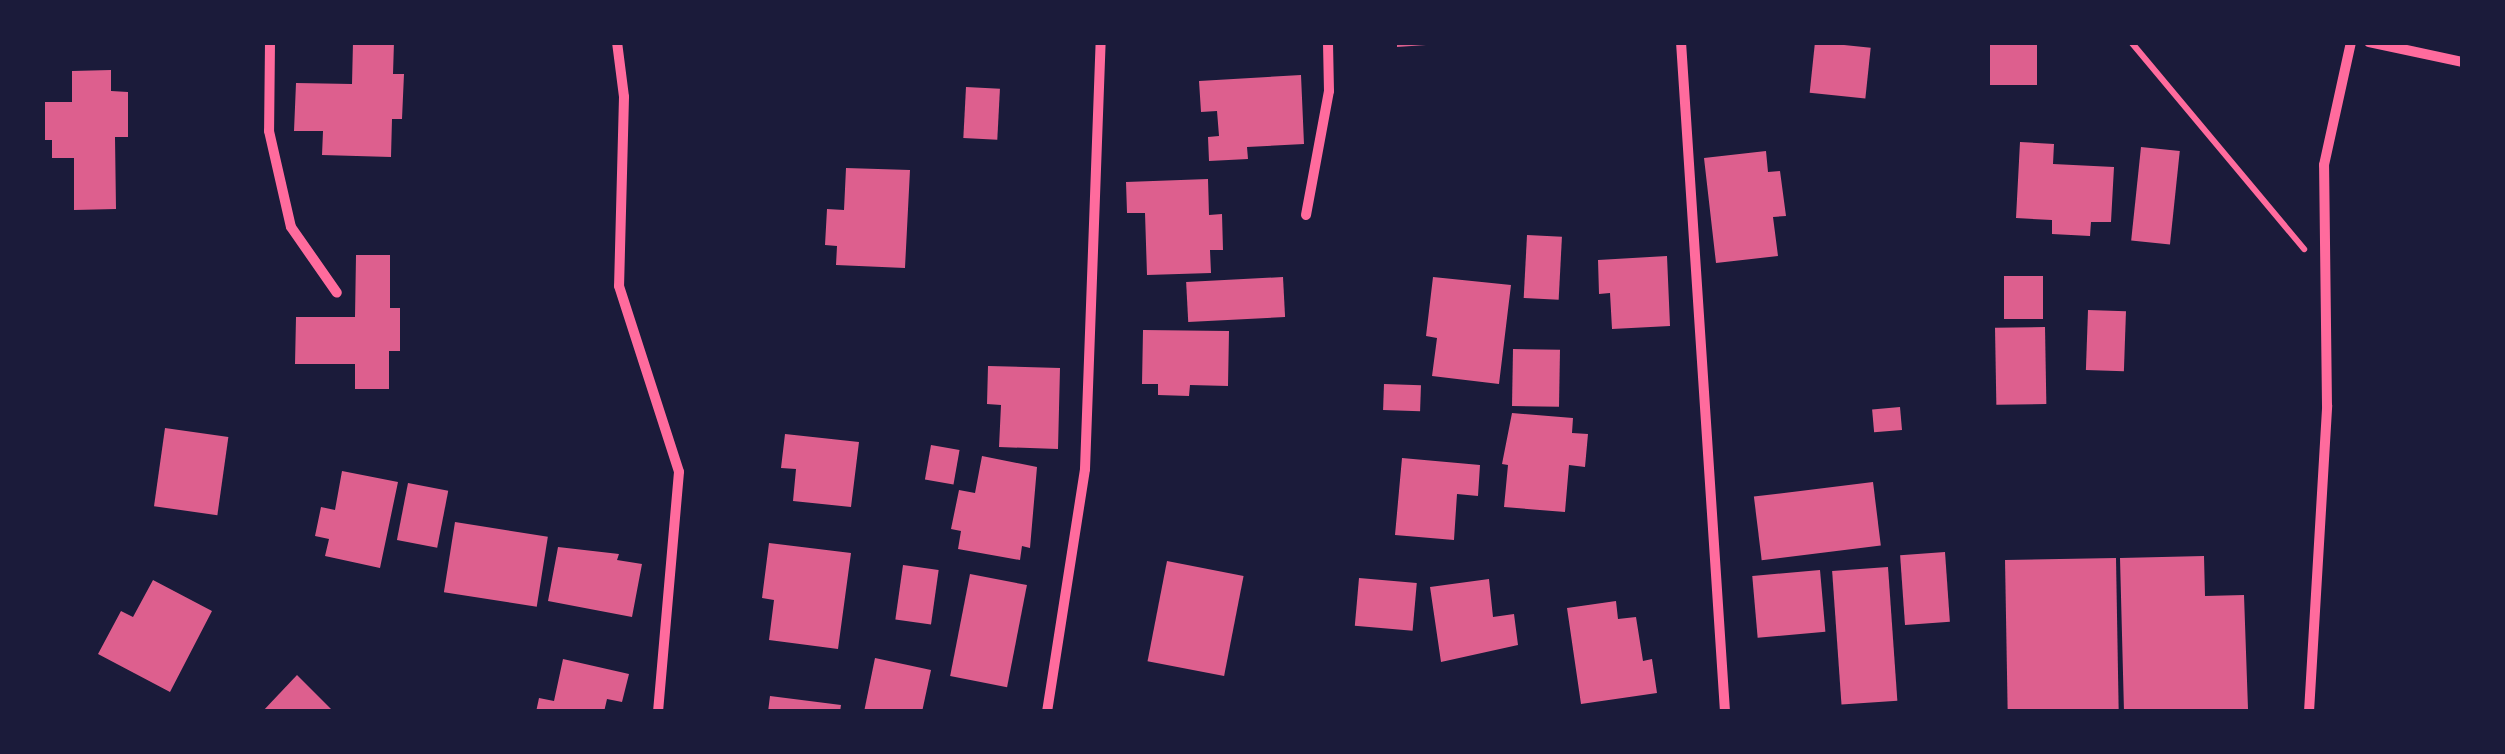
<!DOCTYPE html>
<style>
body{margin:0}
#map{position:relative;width:2505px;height:754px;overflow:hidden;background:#1b1b3a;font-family:"Asap Condensed",sans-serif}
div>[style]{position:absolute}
.building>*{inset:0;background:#dd5f8e;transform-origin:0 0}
.path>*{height:6px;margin:-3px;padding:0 3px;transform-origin:3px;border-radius:3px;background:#ff6b9d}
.minor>*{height:10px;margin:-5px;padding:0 5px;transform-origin:5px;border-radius:5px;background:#ff6b9d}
span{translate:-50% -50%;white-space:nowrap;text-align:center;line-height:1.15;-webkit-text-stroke:8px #1b1b3a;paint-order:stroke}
.frame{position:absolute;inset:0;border:45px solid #1b1b3a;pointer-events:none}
</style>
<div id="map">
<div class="building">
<div style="clip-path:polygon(353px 42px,394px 42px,393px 74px,404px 74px,402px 119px,392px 119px,391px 157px,322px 155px,323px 131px,294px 131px,296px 83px,352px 84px)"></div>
<div style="clip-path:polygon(1397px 42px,1425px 42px,1426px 45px,1397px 47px)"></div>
<div style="left:1815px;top:42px;width:56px;height:51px;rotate:6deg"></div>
<div style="left:1990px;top:42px;width:47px;height:43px"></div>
<div style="clip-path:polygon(111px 70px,111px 91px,128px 92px,128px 137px,115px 137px,116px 209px,74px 210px,74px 158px,52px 158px,52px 140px,42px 140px,42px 102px,72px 102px,72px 71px)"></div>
<div style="clip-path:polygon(1301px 75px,1304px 144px,1247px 147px,1248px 159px,1209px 161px,1208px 137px,1219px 136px,1217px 111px,1201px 112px,1199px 81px)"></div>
<div style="left:966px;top:87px;width:34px;height:51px;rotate:3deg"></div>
<div style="clip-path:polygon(2020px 142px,2054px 144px,2053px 164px,2114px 167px,2111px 222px,2091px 222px,2090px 236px,2052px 234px,2052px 220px,2016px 218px)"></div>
<div style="left:2141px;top:147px;width:39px;height:94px;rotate:6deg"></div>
<div style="clip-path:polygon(1766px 151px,1768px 172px,1780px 171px,1786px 216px,1773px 217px,1778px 256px,1716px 263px,1704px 158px)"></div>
<div style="clip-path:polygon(846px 168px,910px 170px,905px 268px,836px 265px,837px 246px,825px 245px,827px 209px,844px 210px)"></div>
<div style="clip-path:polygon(1208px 179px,1209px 215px,1222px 214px,1223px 250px,1210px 250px,1211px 273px,1147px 275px,1145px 213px,1127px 213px,1126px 182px)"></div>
<div style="left:1527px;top:235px;width:35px;height:63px;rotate:3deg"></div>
<div style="clip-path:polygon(356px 255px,390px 255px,390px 308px,400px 308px,400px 351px,389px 351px,389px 389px,355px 389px,355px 364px,295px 364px,296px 317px,355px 317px)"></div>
<div style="clip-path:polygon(1667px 256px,1670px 326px,1612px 329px,1610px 293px,1599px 294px,1598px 260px)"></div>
<div style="left:2043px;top:276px;width:43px;height:39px;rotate:90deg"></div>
<div style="left:1283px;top:277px;width:40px;height:97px;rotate:87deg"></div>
<div style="clip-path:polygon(1433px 277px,1511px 285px,1499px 384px,1432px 376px,1437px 338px,1426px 336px)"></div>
<div style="left:2088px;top:310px;width:38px;height:60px;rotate:2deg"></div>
<div style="left:2045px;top:327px;width:77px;height:50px;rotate:89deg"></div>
<div style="clip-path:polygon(1143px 330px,1229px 331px,1228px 386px,1190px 385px,1189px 396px,1158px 395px,1158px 384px,1142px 384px)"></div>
<div style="left:1513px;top:349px;width:47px;height:57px;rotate:1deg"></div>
<div style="clip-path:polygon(988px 366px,1060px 368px,1058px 449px,999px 447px,1001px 405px,987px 404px)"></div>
<div style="left:1384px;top:384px;width:37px;height:26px;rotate:2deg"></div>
<div style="left:1900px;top:407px;width:23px;height:28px;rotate:85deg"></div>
<div style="clip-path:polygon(1512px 413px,1573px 418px,1572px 433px,1588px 434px,1585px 467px,1569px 465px,1565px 512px,1504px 507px,1508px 465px,1502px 464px)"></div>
<div style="left:165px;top:428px;width:64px;height:79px;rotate:8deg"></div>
<div style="clip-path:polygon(785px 434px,859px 442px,851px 507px,793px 501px,796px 469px,781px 468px)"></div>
<div style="left:931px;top:445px;width:29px;height:35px;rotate:10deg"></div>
<div style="clip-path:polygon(982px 456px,1037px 467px,1030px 548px,1022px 546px,1020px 560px,958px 549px,961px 531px,951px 529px,959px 490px,975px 493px)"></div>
<div style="clip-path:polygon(1402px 458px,1480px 465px,1478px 496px,1457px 494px,1454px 540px,1395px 535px)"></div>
<div style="clip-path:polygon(342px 471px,398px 482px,380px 568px,325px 556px,329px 539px,315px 536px,321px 507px,335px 510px)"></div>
<div style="left:1873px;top:482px;width:64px;height:120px;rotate:83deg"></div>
<div style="left:408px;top:483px;width:41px;height:58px;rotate:11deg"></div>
<div style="left:455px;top:522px;width:94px;height:71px;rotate:9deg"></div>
<div style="clip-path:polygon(769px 543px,851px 553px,838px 649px,769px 640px,774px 600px,762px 598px)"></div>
<div style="clip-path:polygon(558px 547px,619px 554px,617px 560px,642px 564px,632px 617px,548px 601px)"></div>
<div style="left:1945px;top:552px;width:70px;height:45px;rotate:86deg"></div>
<div style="clip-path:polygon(2204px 556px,2205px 596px,2244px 595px,2248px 709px,2124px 712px,2120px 558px)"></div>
<div style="left:2116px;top:558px;width:154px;height:111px;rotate:89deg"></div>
<div style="left:1167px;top:561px;width:78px;height:102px;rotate:11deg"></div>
<div style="left:903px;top:565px;width:36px;height:55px;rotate:8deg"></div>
<div style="left:1888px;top:567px;width:134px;height:56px;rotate:86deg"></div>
<div style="left:1820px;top:570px;width:62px;height:68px;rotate:85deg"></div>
<div style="left:970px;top:574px;width:58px;height:104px;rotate:11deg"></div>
<div style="left:1359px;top:578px;width:58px;height:48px;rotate:5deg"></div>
<div style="clip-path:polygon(1489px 579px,1493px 617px,1514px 614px,1518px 645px,1441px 662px,1430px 587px)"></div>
<div style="clip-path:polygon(153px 580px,212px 611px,170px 692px,98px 654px,121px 611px,133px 617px)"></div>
<div style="clip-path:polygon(1616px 601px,1618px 619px,1636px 617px,1643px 661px,1652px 659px,1657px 693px,1581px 704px,1567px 608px)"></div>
<div style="clip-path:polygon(875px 658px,931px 670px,922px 712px,864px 712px)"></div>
<div style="clip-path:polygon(563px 659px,629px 674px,622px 702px,607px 699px,604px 712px,536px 712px,539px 698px,554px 701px)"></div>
<div style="clip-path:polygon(297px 675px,334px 712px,262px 712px)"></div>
<div style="clip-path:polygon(770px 696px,841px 705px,840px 712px,768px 712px)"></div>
</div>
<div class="path">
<div style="left:2131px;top:42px;width:270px;rotate:50.1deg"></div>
</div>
<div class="minor">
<div style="left:270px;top:42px;width:89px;rotate:90.6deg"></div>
<div style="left:269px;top:131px;width:98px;rotate:77.1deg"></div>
<div style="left:291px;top:227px;width:80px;rotate:55.1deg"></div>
<div style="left:617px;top:42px;width:55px;rotate:82.7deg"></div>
<div style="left:624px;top:97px;width:189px;rotate:91.5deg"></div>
<div style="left:619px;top:286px;width:195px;rotate:72.1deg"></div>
<div style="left:679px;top:472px;width:241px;rotate:95deg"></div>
<div style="left:1681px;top:42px;width:671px;rotate:86.24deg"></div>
<div style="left:2369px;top:42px;width:95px;rotate:12.1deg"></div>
<div style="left:1306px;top:215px;width:126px;rotate:-79.5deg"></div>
<div style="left:1329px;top:91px;width:49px;rotate:-91.2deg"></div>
<div style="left:1047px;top:712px;width:246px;rotate:-81.1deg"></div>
<div style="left:1085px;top:469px;width:427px;rotate:-87.9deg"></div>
<div style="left:2309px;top:712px;width:307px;rotate:-86.6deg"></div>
<div style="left:2327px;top:406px;width:241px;rotate:-90.7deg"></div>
<div style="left:2324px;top:165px;width:126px;rotate:-77.6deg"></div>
</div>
<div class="frame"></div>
</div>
